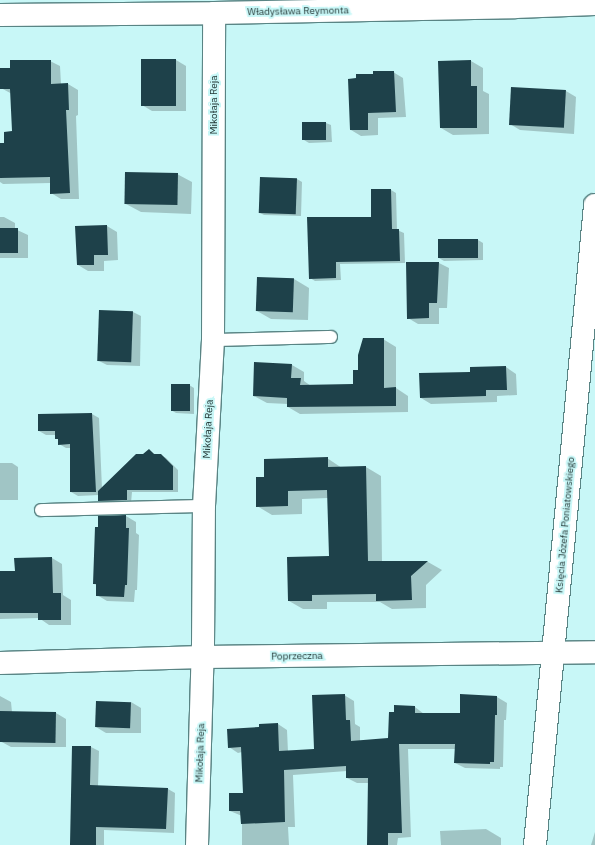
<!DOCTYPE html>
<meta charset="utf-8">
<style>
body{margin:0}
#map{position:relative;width:595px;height:845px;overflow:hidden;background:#c8f7f7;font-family:"IBM Plex Sans",sans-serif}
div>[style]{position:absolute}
.shadow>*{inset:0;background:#0003}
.building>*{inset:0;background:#1e414a;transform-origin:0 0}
.roads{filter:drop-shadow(1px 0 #598484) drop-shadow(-1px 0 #598484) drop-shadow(0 1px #598484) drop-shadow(0 -1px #598484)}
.service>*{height:12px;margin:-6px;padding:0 6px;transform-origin:6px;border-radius:6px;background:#fff}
.minor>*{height:22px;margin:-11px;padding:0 11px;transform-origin:11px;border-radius:11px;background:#fff}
span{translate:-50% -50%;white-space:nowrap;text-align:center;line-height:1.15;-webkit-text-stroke:4px #c8f7f7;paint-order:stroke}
.street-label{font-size:10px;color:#1c2f2e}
</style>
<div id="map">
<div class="shadow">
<div style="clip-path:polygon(176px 60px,186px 66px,186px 111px,152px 111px,142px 105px)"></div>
<div style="clip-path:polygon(50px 61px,60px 66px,61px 84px,68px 84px,78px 90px,78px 115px,76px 116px,79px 199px,61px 199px,51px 193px,51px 183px,3px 184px,0 182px,0 144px,5px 144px,13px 132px,12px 94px,1px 88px,11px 69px)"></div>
<div style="clip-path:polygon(471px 61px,483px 68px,483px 91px,489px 94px,489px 134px,453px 135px,441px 128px)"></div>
<div style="clip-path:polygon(393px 72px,403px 78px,406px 117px,378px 118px,378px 135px,361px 136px,351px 130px,374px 75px)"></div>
<div style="clip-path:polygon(512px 88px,566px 91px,576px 97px,574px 134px,520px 130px,510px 124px)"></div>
<div style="clip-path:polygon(326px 123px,331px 125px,332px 142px,309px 143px,304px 140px)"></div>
<div style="clip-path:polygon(177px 174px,192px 182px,191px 214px,141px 212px,126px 204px)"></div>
<div style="clip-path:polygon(261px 178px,297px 179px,302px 182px,301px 216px,264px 215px,260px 213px)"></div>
<div style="clip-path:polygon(391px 190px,396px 193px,397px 230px,404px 233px,405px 263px,340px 264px,341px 280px,315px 281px,310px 278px,372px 218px)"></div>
<div style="clip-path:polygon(0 217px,4px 217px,15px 223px,15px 229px,28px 235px,28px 258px,0 258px)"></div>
<div style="clip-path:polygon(107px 226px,117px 232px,118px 260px,104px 261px,104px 271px,88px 271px,78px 265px)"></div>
<div style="clip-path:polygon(478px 240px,483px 243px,483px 260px,444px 261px,439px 258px,439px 241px)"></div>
<div style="clip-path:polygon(439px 263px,449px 268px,447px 308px,439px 308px,439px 324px,418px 324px,408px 318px)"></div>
<div style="clip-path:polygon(258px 278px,294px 279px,309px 288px,308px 320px,271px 319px,257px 311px)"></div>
<div style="clip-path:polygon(133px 312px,141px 316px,140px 366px,107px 365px,99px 361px)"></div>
<div style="clip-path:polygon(383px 339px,396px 347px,396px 388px,408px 396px,408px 412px,300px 414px,288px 407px,288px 404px,267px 403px,254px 396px,292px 365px,304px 372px,304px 381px,311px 386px,354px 385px,359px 371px)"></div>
<div style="clip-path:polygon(506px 367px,516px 374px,517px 395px,497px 396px,497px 402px,431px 404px,421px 398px,471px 373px)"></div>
<div style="clip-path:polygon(189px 385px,194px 388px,194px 414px,176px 413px,171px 410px)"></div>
<div style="clip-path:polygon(92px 414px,99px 418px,102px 489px,149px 450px,156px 455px,161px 455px,166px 458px,178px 470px,178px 492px,132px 492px,131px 503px,104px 503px,99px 501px,99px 495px,78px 496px,71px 492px,71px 448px,66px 448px,59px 444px,59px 440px,56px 438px,56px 435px,46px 435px,39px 431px)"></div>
<div style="clip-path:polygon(327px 458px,342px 468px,366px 467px,381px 476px,382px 562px,428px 562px,442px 570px,426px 585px,426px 608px,392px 609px,380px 602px,327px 602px,327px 609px,303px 609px,289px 601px,330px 557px,328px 498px,302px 499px,302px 514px,272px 515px,257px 506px,265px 478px)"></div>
<div style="clip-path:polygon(0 463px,12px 463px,18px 467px,18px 500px,0 500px)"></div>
<div style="clip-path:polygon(126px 516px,136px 522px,136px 533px,139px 535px,137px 590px,135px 590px,134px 602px,107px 601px,97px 595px,97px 585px,94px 584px)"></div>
<div style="clip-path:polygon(52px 558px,62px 564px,63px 595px,71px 600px,71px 625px,49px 625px,39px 618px,0 619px,0 572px,16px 572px,15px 559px)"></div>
<div style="clip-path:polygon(344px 695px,354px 701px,355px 724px,360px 727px,360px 741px,389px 739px,415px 707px,424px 714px,461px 714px,497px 697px,507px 703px,506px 720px,504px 720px,503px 767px,500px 767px,500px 769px,465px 768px,455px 763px,456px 749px,408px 749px,411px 837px,398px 838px,397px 845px,368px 845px,369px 783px,357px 783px,347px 778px,347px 771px,293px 775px,295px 827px,288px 827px,289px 845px,242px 845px,242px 816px,230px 811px,244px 794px,242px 752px,238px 753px,229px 747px,260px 728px,278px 724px,287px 730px,288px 752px,315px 750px)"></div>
<div style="clip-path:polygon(0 696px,11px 702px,12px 712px,56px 713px,66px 719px,66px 747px,11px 747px,0 741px)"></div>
<div style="clip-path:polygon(131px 702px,141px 708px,141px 733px,106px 733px,96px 727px)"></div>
<div style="clip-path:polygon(91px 747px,99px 751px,98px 787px,168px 789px,175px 793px,174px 833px,104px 830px,104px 845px,71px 845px)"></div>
<div style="clip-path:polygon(486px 829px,501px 838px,501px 845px,441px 845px,440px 831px)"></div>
<div style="clip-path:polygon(595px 832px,595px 845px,591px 845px)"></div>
</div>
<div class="building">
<div style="left:141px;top:59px;width:35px;height:47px"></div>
<div style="clip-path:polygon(10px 60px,51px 60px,51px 84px,68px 83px,69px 110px,66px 110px,70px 193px,50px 194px,50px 177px,0 178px,0 143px,4px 143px,4px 132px,12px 131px,10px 89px,0 89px,0 68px,10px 68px)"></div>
<div style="clip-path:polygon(471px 60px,471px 86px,477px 86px,477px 128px,440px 128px,438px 61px)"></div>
<div style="clip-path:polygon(373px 71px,394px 71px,396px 112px,368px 113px,368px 130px,350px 130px,348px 79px,356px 78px,356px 74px,373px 74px)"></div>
<div style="left:511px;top:87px;width:55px;height:38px;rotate:3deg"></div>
<div style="left:302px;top:122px;width:24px;height:18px"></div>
<div style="left:125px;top:172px;width:53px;height:32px;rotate:1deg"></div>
<div style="left:260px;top:177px;width:37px;height:36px;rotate:2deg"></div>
<div style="clip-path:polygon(371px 189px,391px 189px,392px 229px,399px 229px,400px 261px,336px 262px,336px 278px,309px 279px,307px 217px,371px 217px)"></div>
<div style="clip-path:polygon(107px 225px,108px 255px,94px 255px,94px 265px,77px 265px,75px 226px)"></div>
<div style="left:0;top:228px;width:18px;height:25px"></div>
<div style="left:478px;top:239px;width:19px;height:40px;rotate:90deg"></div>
<div style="clip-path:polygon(406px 262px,439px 262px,437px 303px,429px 303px,429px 318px,407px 319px)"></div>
<div style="left:257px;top:277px;width:37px;height:34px;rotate:2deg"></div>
<div style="left:99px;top:310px;width:34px;height:51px;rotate:2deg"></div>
<div style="clip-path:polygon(363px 338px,384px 338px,384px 388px,396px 387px,396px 406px,287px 407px,287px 398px,253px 396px,254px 362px,292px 364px,291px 378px,301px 378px,300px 385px,353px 384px,353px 370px,358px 370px,358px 355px)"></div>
<div style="clip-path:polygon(506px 366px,507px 390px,486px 390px,486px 396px,420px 398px,419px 373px,470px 372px,470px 367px)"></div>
<div style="left:171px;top:384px;width:19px;height:27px"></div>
<div style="clip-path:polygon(92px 413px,96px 492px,70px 492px,70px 444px,58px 445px,58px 439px,55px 439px,55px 431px,38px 431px,38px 414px)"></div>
<div style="clip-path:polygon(149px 449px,154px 454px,161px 454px,173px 466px,173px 490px,127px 490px,127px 500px,98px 501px,98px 491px,136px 454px,143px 454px)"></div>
<div style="clip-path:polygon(328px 457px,328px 467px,366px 466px,368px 561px,428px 561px,411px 576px,412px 600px,376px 601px,376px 594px,312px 595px,312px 601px,288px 601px,287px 557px,329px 556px,327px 490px,288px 491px,288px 506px,256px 507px,256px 477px,264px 477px,264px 459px)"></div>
<div style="clip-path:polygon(126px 515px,126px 528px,129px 528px,127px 585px,125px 585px,124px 597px,96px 596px,96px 584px,93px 584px,95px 527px,98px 527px,98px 516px)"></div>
<div style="clip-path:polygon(52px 557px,53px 593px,61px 593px,61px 620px,38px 620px,38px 613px,0 613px,0 571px,15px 571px,14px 558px)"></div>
<div style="clip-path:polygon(345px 694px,346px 720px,350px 720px,351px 741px,388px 738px,389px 712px,394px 712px,394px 705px,415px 706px,415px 713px,460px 713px,460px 694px,497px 696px,497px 715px,495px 715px,494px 762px,490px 762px,490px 764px,454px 763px,455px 744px,399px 744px,402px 833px,388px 833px,388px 845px,367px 845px,368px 778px,346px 778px,346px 766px,284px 770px,285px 822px,241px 824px,240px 811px,229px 811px,229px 793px,243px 793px,241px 747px,228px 748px,227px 729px,259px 727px,259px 724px,278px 723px,279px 751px,314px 749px,312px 695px)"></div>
<div style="left:96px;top:701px;width:35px;height:26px;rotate:2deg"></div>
<div style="left:0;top:711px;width:56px;height:31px;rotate:1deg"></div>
<div style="clip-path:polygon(72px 746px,91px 746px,90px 785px,168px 788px,166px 829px,96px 827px,96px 845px,70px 845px)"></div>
</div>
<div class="roads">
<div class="service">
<div style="left:213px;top:340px;width:118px;rotate:-1.5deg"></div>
<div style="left:41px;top:510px;width:163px;rotate:-1.4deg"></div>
</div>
<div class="minor">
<div style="left:0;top:15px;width:214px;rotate:-0.5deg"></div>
<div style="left:214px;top:13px;width:301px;rotate:-1.1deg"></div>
<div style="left:515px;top:7px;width:80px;rotate:-2.1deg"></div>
<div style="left:0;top:663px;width:203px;rotate:-1.7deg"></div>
<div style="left:203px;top:657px;width:392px;rotate:-0.7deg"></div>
<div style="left:197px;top:845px;width:200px;rotate:-88.3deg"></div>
<div style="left:203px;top:645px;width:139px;rotate:-89.6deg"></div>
<div style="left:204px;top:506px;width:166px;rotate:-86.9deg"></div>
<div style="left:213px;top:340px;width:327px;rotate:-89.8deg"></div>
<div style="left:535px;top:845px;width:643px;rotate:-84.64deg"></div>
</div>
</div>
<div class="street-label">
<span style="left:298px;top:11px;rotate:-1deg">Władysława Reymonta</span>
<span style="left:214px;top:105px;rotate:-90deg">Mikołaja Reja</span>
<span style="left:208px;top:429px;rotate:-87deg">Mikołaja Reja</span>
<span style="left:565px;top:525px;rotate:-85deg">Księcia Józefa Poniatowskiego</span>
<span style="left:297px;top:656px;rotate:-1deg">Poprzeczna</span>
<span style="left:200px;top:753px;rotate:-88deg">Mikołaja Reja</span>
</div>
</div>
